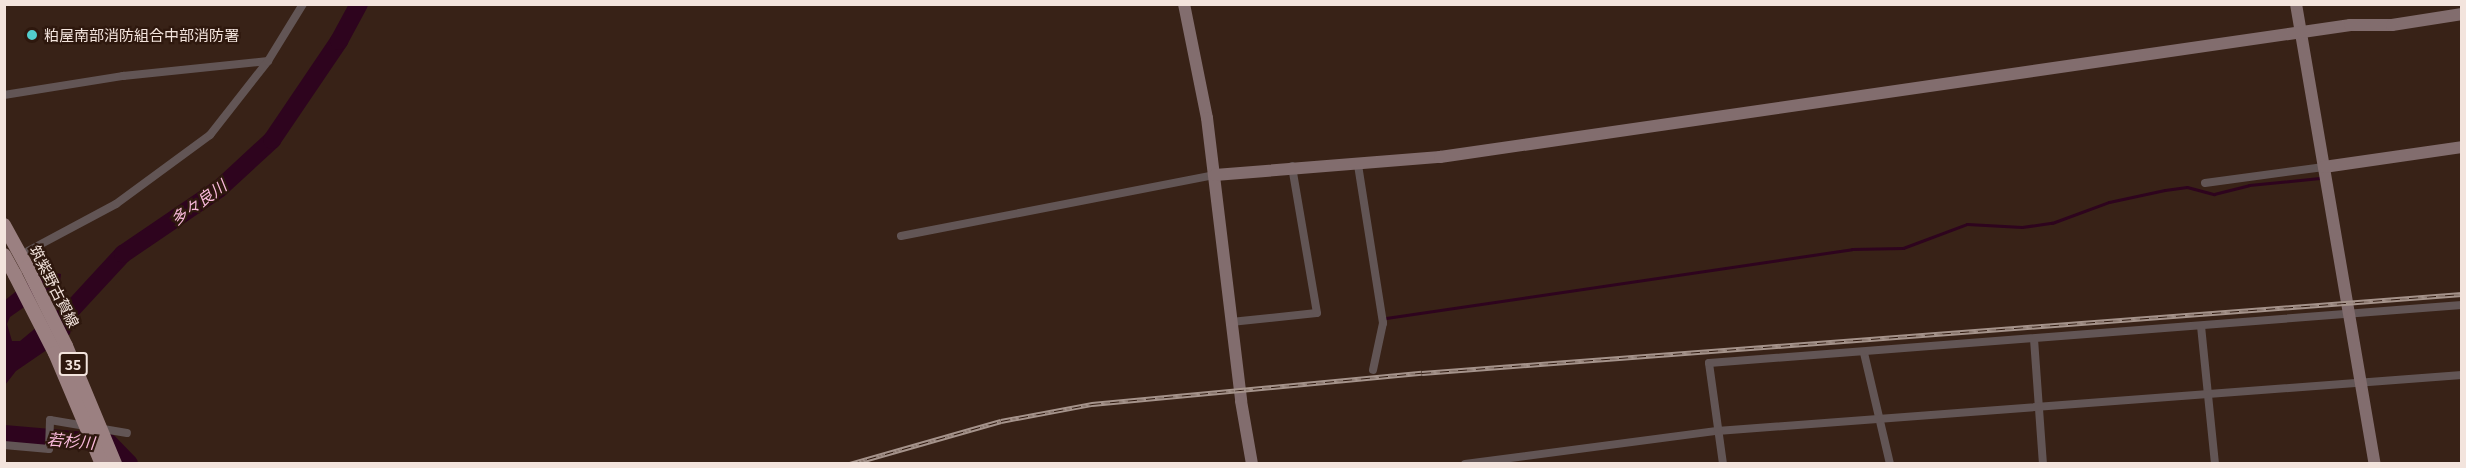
<!DOCTYPE html>
<meta charset="utf-8">
<style>
body{margin:0}
#map{position:relative;width:2466px;height:468px;overflow:hidden;background:#382217;font-family:Georgia,"Noto Sans JP",serif}
div>[style]{position:absolute}
.water>*{inset:0;background:#2e041e}
.stream>*{height:3px;margin:-1.5px;padding:0 1.5px;transform-origin:1.5px;border-radius:1.5px;background:#2e041e}
.river>*{height:18px;margin:-9px;padding:0 9px;transform-origin:9px;border-radius:9px;background:#2e041e}
.street>*{height:8px;margin:-4px;padding:0 4px;transform-origin:4px;border-radius:4px;background:#625555}
.secondary>*{height:12px;margin:-6px;padding:0 6px;transform-origin:6px;border-radius:6px;background:#826d6e}
.primary>*{height:14px;margin:-7px;padding:0 7px;transform-origin:7px;border-radius:7px;background:#9b8081}
.rail>*{height:5px;margin-top:-2.5px;transform-origin:0;background:repeating-linear-gradient(90deg,#2e180e 0 9px,#a5938b 0 18px);box-sizing:border-box;border-block:2px solid #a5938b}
.primary-bridge>*{height:14px;margin:-7px;padding:0 7px;transform-origin:7px;border-radius:7px;background:#9b8081}
.dots>*{width:16px;height:16px;translate:-50% -50%;box-sizing:border-box;border:3px solid #2e180e;border-radius:50%}
span{translate:-50% -50%;white-space:nowrap;text-align:center;line-height:1.15;-webkit-text-stroke:4.5px #2e180e;paint-order:stroke}
.shield-label span{padding:2px 4px;background:#2e180e;border:2px solid;border-radius:4px;-webkit-text-stroke-width:0}
.shield-label{font-size:14px;color:#f3e4dd;font-weight:700}
.poi-label{font-size:15px;color:#f3e4dd}
.left{translate:0 -50%;text-align:left}
.street-label{font-size:15px;color:#f3e4dd}
.water-label{font-size:16px;color:#fabadc;font-style:italic}
.frame{position:absolute;inset:0;border:6px solid #f3e4dd;pointer-events:none}
</style>
<div id="map">
<div class="water">
<div style="clip-path:polygon(50px 272px,61px 274px,60px 282px,10px 317px,7px 324px,12px 341px,20px 341px,78px 293px,70px 334px,16px 371px,5px 385px,4px 301px,39px 273px)"></div>
</div>
<div class="stream">
<div style="left:1386px;top:318px;width:471px;rotate:-8.4deg"></div>
<div style="left:1852px;top:249px;width:51px;rotate:-1.1deg"></div>
<div style="left:1903px;top:248px;width:68px;rotate:-20.6deg"></div>
<div style="left:1967px;top:224px;width:55px;rotate:3.1deg"></div>
<div style="left:2022px;top:227px;width:30px;rotate:-8deg"></div>
<div style="left:2052px;top:223px;width:61px;rotate:-20.2deg"></div>
<div style="left:2109px;top:202px;width:57px;rotate:-12.1deg"></div>
<div style="left:2165px;top:190px;width:22px;rotate:-8deg"></div>
<div style="left:2187px;top:187px;width:28px;rotate:15deg"></div>
<div style="left:2214px;top:194px;width:36px;rotate:-14deg"></div>
<div style="left:2249px;top:185px;width:71px;rotate:-5.6deg"></div>
</div>
<div class="river">
<div style="left:62px;top:320px;width:90px;rotate:-47.3deg"></div>
<div style="left:123px;top:254px;width:117px;rotate:-34.2deg"></div>
<div style="left:220px;top:188px;width:71px;rotate:-42.7deg"></div>
<div style="left:272px;top:140px;width:120px;rotate:-55.9deg"></div>
<div style="left:339px;top:41px;width:42px;rotate:-61.6deg"></div>
<div style="left:4px;top:434px;width:105px;rotate:4.9deg"></div>
<div style="left:109px;top:443px;width:29px;rotate:46deg"></div>
</div>
<div class="street">
<div style="left:4px;top:95px;width:121px;rotate:-9.1deg"></div>
<div style="left:123px;top:76px;width:146px;rotate:-5.9deg"></div>
<div style="left:1358px;top:165px;width:160px;rotate:81deg"></div>
<div style="left:1383px;top:323px;width:48px;rotate:102deg"></div>
<div style="left:2205px;top:183px;width:120px;rotate:-7.7deg"></div>
<div style="left:901px;top:236px;width:320px;rotate:-11deg"></div>
<div style="left:28px;top:251px;width:100px;rotate:-28.1deg"></div>
<div style="left:116px;top:204px;width:117px;rotate:-36.3deg"></div>
<div style="left:210px;top:135px;width:94px;rotate:-51.9deg"></div>
<div style="left:268px;top:61px;width:67px;rotate:-58.4deg"></div>
<div style="left:1231px;top:322px;width:86px;rotate:-6deg"></div>
<div style="left:1317px;top:313px;width:149px;rotate:-99.7deg"></div>
<div style="left:2201px;top:326px;width:139px;rotate:84.2deg"></div>
<div style="left:2034px;top:339px;width:125px;rotate:85.9deg"></div>
<div style="left:1864px;top:353px;width:114px;rotate:76.8deg"></div>
<div style="left:4px;top:445px;width:45px;rotate:5.1deg"></div>
<div style="left:49px;top:449px;width:29px;rotate:-88deg"></div>
<div style="left:50px;top:420px;width:78px;rotate:9.6deg"></div>
<div style="left:1465px;top:464px;width:254px;rotate:-7.5deg"></div>
<div style="left:1717px;top:431px;width:747px;rotate:-4.3deg"></div>
<div style="left:1723px;top:464px;width:102px;rotate:-97.9deg"></div>
<div style="left:1709px;top:363px;width:755px;rotate:-4.4deg"></div>
</div>
<div class="secondary">
<div style="left:1184px;top:4px;width:116px;rotate:78.6deg"></div>
<div style="left:1207px;top:118px;width:285px;rotate:83.1deg"></div>
<div style="left:1241px;top:401px;width:64px;rotate:80.1deg"></div>
<div style="left:2296px;top:4px;width:467px;rotate:80.3deg"></div>
<div style="left:2324px;top:167px;width:139px;rotate:-8.2deg"></div>
<div style="left:1215px;top:175px;width:226px;rotate:-4.6deg"></div>
<div style="left:1440px;top:157px;width:920px;rotate:-8.25deg"></div>
<div style="left:2350px;top:25px;width:42px"></div>
<div style="left:2392px;top:25px;width:71px;rotate:-8.9deg"></div>
</div>
<div class="primary">
<div style="left:4px;top:225px;width:48px;rotate:61.3deg"></div>
<div style="left:4px;top:255px;width:23px;rotate:61deg"></div>
</div>
<div class="rail">
<div style="left:850px;top:464px;width:157px;rotate:-15.9deg"></div>
<div style="left:1001px;top:421px;width:93px;rotate:-10.6deg"></div>
<div style="left:1092px;top:404px;width:331px;rotate:-5.4deg"></div>
<div style="left:1422px;top:373px;width:1043px;rotate:-4.34deg"></div>
</div>
<div class="primary-bridge">
<div style="left:27px;top:267px;width:88px;rotate:63.7deg"></div>
<div style="left:66px;top:346px;width:128px;rotate:67.4deg"></div>
<div style="left:15px;top:275px;width:88px;rotate:62.9deg"></div>
<div style="left:55px;top:353px;width:121px;rotate:67.1deg"></div>
</div>
<div class="dots">
<div style="left:32px;top:35px;background:#52cdcd"></div>
</div>
<div class="shield-label">
<span style="left:73px;top:364px">35</span>
</div>
<div class="poi-label">
<span class="left" style="left:44px;top:35px">粕屋南部消防組合中部消防署</span>
</div>
<div class="street-label">
<span style="left:55px;top:286px;rotate:63deg">筑紫野古賀線</span>
</div>
<div class="water-label">
<span style="left:198px;top:202px;rotate:-36deg">多々良川</span>
<span style="left:71px;top:440px;rotate:5deg">若杉川</span>
</div>
<div class="frame"></div>
</div>
